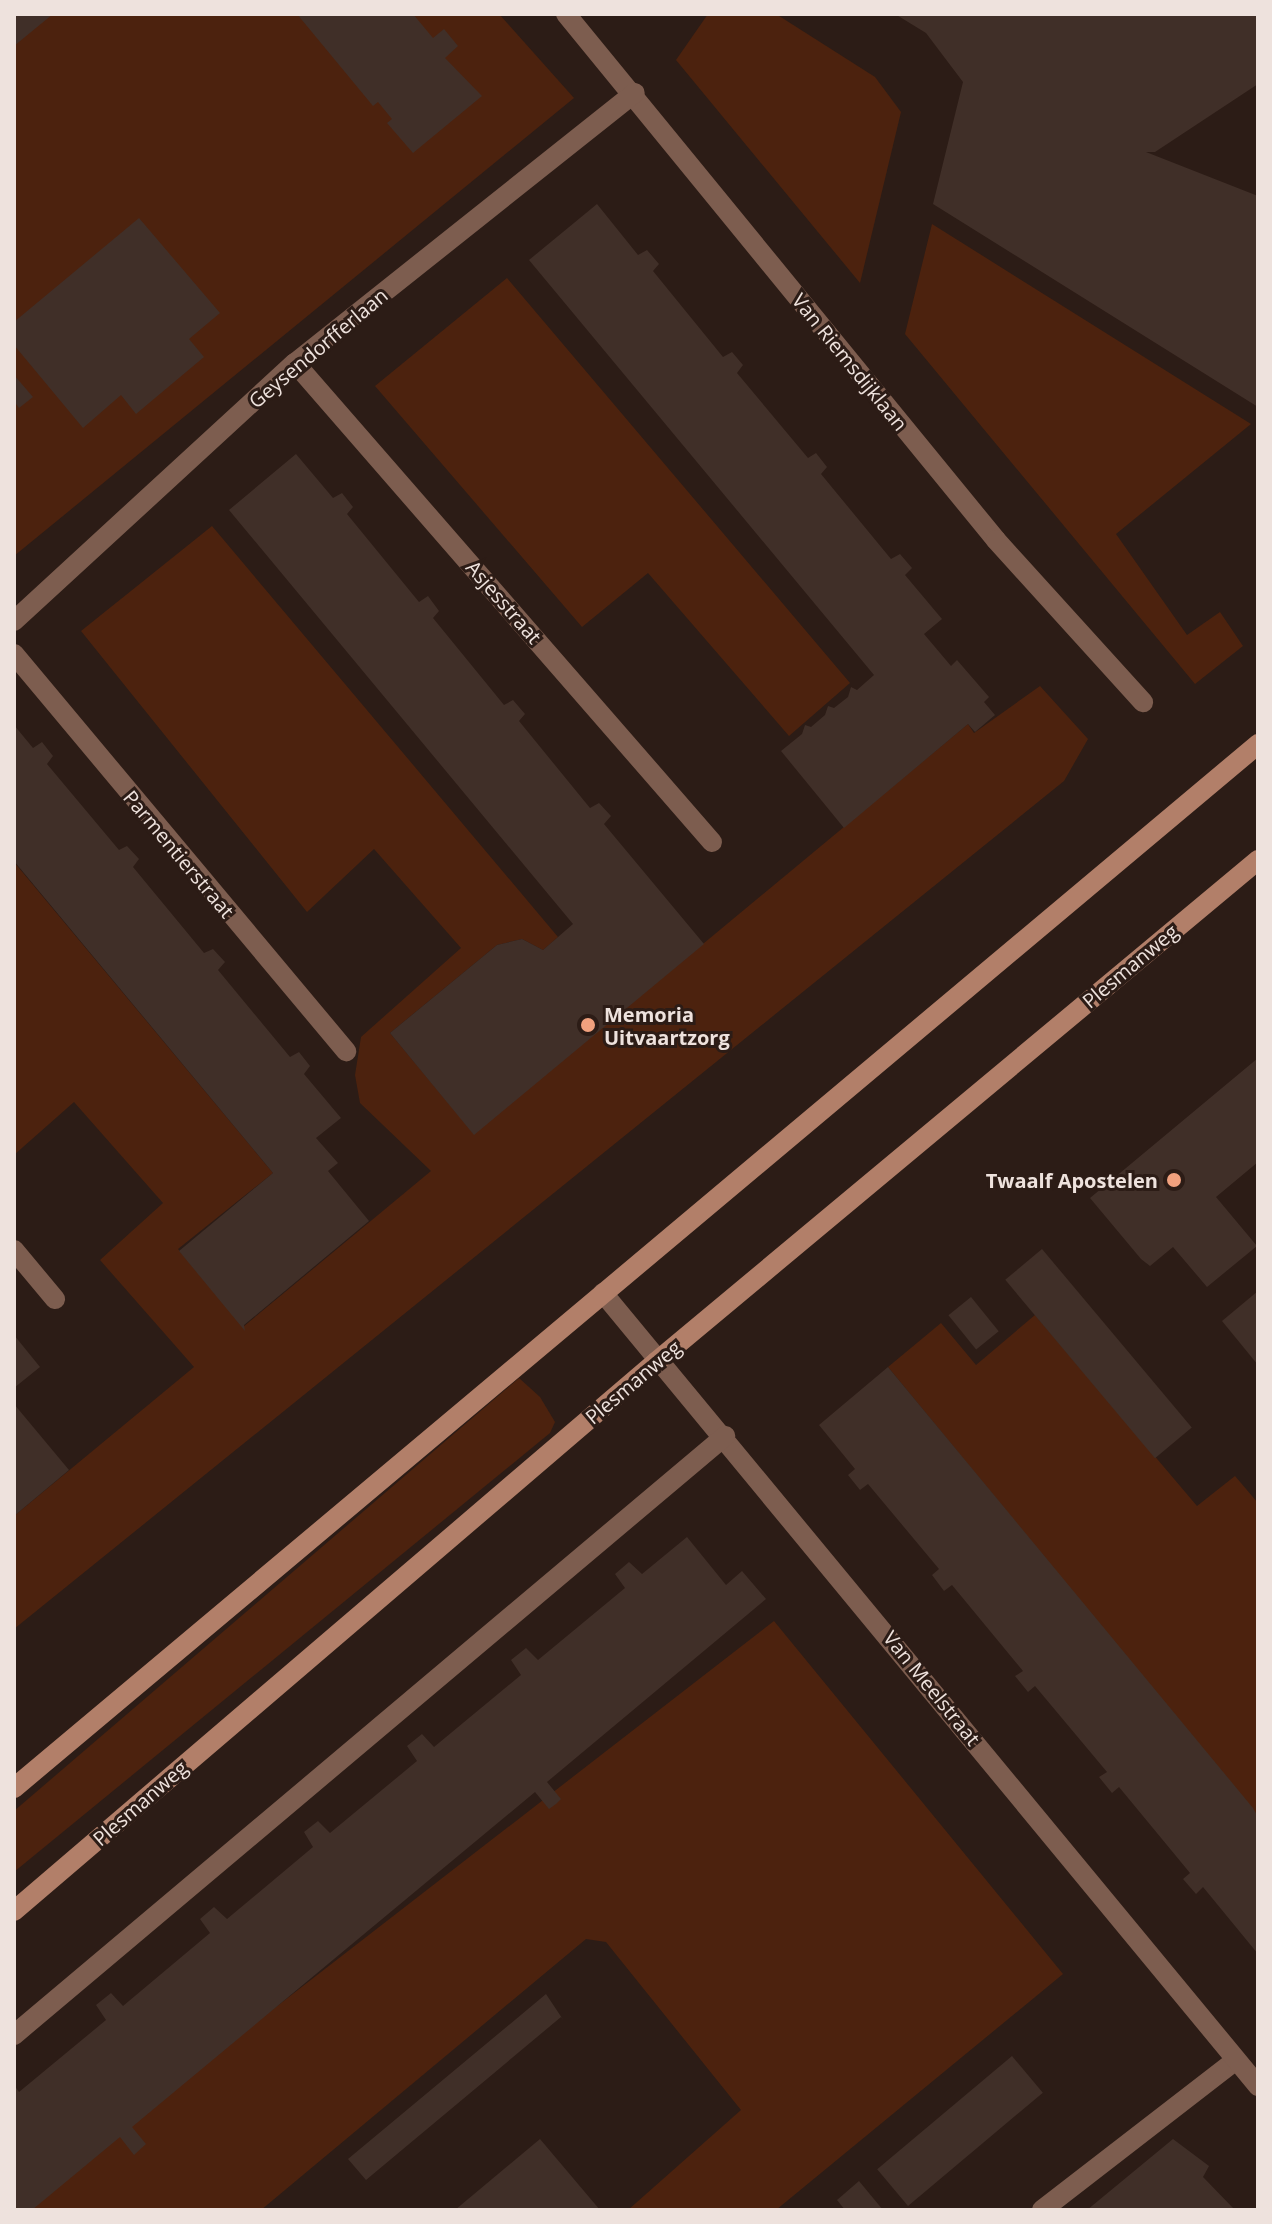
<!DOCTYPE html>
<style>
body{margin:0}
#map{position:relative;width:1272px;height:2224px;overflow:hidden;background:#2c1c16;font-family:"Open Sans",sans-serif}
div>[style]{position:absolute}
.green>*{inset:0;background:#4c220e}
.building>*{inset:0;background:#402f28;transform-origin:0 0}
.lane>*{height:20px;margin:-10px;padding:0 10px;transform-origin:10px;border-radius:10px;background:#7d5d4f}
.street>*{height:20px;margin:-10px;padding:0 10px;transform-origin:10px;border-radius:10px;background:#7d5d4f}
.secondary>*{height:20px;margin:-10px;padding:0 10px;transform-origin:10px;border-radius:10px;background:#b27f69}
.dots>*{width:22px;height:22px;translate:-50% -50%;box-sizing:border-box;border:4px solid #2c1c16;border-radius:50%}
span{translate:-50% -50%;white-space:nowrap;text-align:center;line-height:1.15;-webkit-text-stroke:6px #2c1c16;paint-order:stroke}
.street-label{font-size:20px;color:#eee2dd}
.poi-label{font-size:20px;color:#eee2dd;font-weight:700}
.left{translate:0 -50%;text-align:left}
.right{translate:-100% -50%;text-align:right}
.frame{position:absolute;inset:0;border:16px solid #eee2dd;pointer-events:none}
</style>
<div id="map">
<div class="green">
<div style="clip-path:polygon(14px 14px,499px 14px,574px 98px,14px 556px)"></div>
<div style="clip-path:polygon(708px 14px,776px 14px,875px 77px,901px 112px,860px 283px,676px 60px)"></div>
<div style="clip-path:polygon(932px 224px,1251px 424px,1116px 534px,1187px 635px,1220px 612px,1243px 646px,1195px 684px,905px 334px)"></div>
<div style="clip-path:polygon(507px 278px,850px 683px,789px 736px,648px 573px,582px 627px,375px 386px)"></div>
<div style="clip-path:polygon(212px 526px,558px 937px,543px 950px,522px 939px,497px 945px,390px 1033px,474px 1134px,968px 724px,974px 733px,1040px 686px,1088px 739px,1064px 781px,14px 1629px,14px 1516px,194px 1367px,100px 1260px,163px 1203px,74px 1102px,14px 1155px,14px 862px,273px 1173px,178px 1249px,243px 1327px,431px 1171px,360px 1103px,355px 1075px,361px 1037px,461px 948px,374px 849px,307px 912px,81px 631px)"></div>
<div style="clip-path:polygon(1035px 1315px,1197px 1506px,1235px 1476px,1258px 1503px,1258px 1817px,888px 1367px,941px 1323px,976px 1365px)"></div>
<div style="clip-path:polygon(519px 1378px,540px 1397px,555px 1422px,550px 1433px,14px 1872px,14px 1811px)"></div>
<div style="clip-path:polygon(774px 1621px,1063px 1974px,776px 2210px,628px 2210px,741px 2110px,606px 1942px,586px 1939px,261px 2210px,14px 2210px)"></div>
</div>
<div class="building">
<div style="clip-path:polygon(14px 14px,53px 14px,14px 46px)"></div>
<div style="clip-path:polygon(297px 14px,413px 14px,433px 38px,444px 29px,458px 46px,445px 58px,482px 96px,413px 153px,387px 123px,392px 119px,378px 102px,373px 106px)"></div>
<div style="clip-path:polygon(895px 14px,1258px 14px,1258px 84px,1155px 152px,1146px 152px,1258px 196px,1258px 407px,933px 204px,963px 82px,926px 33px)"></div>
<div style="clip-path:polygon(597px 204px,638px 255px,647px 250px,659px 264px,653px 271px,723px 357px,732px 352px,743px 365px,737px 373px,808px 458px,816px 453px,827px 467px,821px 474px,891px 559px,900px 554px,912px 568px,905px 575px,942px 619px,924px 634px,951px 666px,957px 660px,989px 697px,984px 702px,995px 715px,975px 732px,968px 724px,844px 828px,781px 751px,802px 734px,805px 725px,811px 727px,825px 715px,828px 706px,834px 708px,848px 697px,851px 687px,857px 690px,874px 675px,529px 260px)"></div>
<div style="clip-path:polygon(139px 218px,220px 313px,189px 339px,204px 357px,136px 414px,121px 395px,83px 428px,14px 345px,14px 322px)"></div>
<div style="clip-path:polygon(14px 375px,33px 397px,19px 408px,14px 401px)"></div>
<div style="clip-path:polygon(296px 454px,333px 498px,342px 493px,353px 507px,347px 514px,419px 602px,428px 596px,439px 611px,433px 618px,504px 705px,513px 700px,525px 714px,519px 721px,590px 808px,599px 803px,611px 816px,604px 824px,704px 944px,474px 1135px,390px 1033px,497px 945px,522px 939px,543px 950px,573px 924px,229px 510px)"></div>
<div style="clip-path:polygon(14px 725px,33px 748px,42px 742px,53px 756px,47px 764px,119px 850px,127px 846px,139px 859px,133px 867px,204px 953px,213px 949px,225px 962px,218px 970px,290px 1057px,299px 1052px,310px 1066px,304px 1074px,341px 1118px,316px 1138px,338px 1163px,328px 1171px,369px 1221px,244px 1325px,245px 1331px,179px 1251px,273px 1173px,14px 861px)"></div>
<div style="clip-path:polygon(1258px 1058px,1258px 1162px,1216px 1197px,1257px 1246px,1207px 1287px,1173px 1247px,1150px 1266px,1141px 1259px,1090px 1198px)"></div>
<div style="left:1042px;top:1249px;width:233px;height:48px;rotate:50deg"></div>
<div style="clip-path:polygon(1258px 1291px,1258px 1365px,1222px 1321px)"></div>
<div style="left:971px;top:1297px;width:44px;height:29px;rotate:51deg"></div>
<div style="clip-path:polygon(14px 1335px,40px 1367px,14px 1388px)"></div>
<div style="clip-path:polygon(888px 1367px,1253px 1808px,1258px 1817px,1258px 1954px,1203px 1887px,1196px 1894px,1183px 1879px,1190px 1873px,1119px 1787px,1112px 1793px,1099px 1777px,1107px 1772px,1035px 1686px,1028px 1692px,1015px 1676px,1023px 1671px,952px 1585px,944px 1591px,932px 1575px,939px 1569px,868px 1484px,860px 1490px,848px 1475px,855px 1469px,819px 1425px)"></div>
<div style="clip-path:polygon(14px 1404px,69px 1470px,14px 1516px)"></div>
<div style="clip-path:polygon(687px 1537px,726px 1585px,742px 1571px,766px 1599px,547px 1782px,561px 1799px,556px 1804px,549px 1809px,535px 1792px,132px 2127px,146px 2144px,134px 2155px,120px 2137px,32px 2210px,14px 2210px,14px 2085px,19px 2092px,106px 2020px,96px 2005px,111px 1993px,123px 2006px,210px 1933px,200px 1919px,214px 1907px,227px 1919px,313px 1847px,304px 1832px,318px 1821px,330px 1833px,417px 1761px,407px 1746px,422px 1734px,434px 1747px,521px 1675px,511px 1660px,526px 1648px,538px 1660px,625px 1588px,615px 1574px,629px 1562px,642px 1574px)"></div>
<div style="clip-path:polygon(546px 1994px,564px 2021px,561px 2017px,366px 2180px,348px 2159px)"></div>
<div style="left:1012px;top:2056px;width:48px;height:176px;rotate:50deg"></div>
<div style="clip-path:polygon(540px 2139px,600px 2210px,455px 2210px)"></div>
<div style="clip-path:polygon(1173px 2139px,1209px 2166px,1203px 2177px,1235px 2210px,1087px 2210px)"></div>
<div style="clip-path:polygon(859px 2181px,883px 2210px,845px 2210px,837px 2200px)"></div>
</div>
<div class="lane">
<div style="left:1042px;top:2210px;width:245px;rotate:-37.7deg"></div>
</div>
<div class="street">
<div style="left:566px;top:14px;width:679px;rotate:50.73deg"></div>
<div style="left:996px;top:540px;width:219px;rotate:47.8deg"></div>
<div style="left:295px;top:363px;width:635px;rotate:48.96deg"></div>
<div style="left:14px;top:621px;width:381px;rotate:-42.6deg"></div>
<div style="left:295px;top:363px;width:434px;rotate:-38.5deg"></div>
<div style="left:14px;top:654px;width:518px;rotate:50.1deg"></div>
<div style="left:14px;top:1250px;width:64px;rotate:50.1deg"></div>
<div style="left:603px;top:1293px;width:1029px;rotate:50.44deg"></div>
<div style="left:14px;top:2035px;width:930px;rotate:-40.11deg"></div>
</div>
<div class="secondary">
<div style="left:14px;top:1788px;width:1624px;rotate:-40deg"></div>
<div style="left:14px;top:1911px;width:845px;rotate:-40.54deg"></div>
<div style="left:656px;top:1362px;width:784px;rotate:-39.82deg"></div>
</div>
<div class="dots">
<div style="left:588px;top:1025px;background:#f1a17e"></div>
<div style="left:1174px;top:1180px;background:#f1a17e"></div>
</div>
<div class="street-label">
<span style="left:318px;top:348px;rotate:-40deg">Geysendorfferlaan</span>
<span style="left:850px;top:362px;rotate:51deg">Van Riemsdijklaan</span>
<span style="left:504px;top:602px;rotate:49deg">Asjesstraat</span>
<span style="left:179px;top:854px;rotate:50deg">Parmentierstraat</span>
<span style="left:1130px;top:966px;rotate:-40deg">Plesmanweg</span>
<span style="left:633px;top:1382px;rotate:-40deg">Plesmanweg</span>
<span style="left:932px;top:1688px;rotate:51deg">Van Meelstraat</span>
<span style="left:140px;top:1803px;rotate:-41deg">Plesmanweg</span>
</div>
<div class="poi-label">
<span class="left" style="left:604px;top:1026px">Memoria<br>Uitvaartzorg</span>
<span class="right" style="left:1158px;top:1180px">Twaalf Apostelen</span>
</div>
<div class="frame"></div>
</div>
